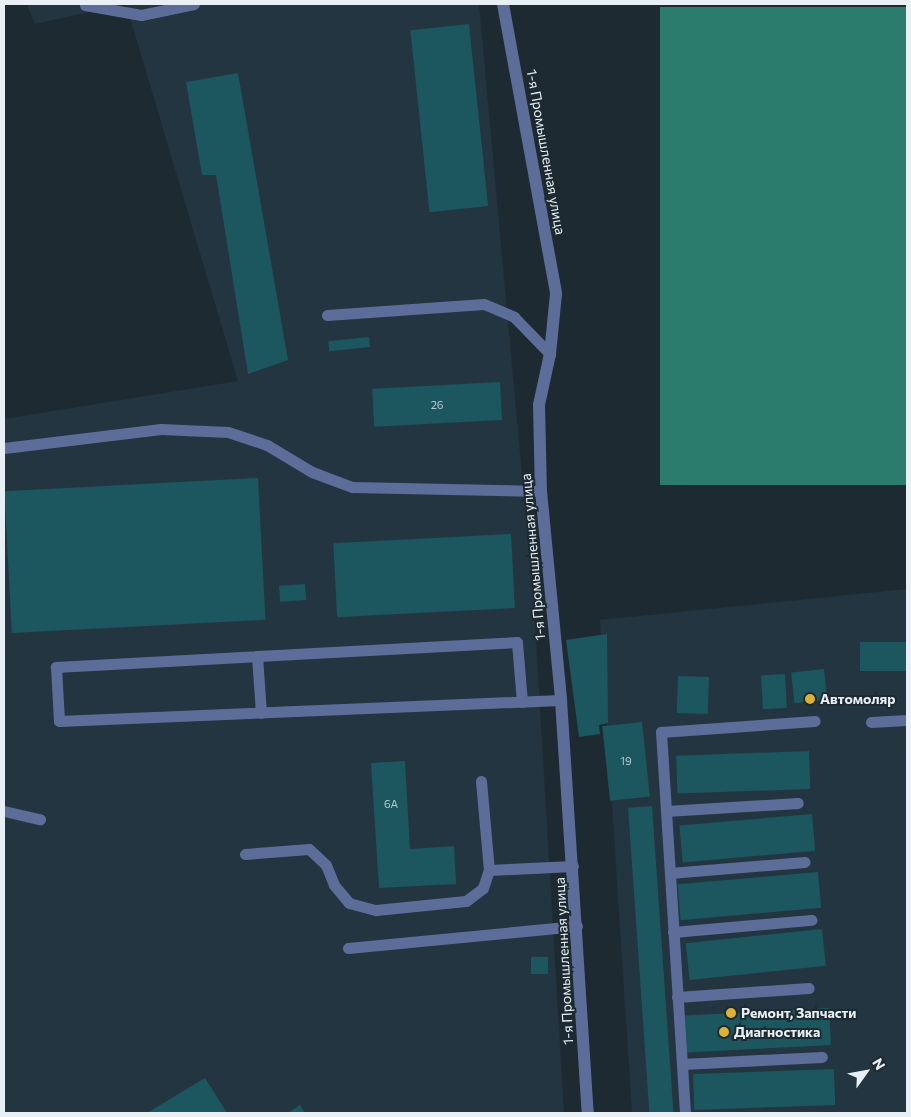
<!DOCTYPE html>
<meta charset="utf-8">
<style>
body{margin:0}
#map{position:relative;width:911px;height:1117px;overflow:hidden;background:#1e2a32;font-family:Commissioner,sans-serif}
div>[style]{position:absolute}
.built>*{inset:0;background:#233541}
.water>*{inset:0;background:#2c7c6e;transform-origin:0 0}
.building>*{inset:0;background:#1c565f;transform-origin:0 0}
.service>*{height:11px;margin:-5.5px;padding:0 5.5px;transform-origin:5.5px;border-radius:5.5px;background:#5d6d99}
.minor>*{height:12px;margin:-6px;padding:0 6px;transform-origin:6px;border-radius:6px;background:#5d6d99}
.dots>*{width:14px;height:14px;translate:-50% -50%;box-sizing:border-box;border:2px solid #1e2a32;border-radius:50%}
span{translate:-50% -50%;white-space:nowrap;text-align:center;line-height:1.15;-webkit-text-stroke:4px #1e2a32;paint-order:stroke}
.number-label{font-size:11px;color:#b5cad0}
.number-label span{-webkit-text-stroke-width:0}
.street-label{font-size:14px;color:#e8f0f5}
.poi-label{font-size:14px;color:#e8f0f5;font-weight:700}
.left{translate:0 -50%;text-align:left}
.frame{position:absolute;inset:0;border:5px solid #e8f0f5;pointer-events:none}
.north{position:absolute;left:841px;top:1047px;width:50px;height:50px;-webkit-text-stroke:4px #1e2a32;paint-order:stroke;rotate:58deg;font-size:14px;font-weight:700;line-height:20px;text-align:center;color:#e8f0f5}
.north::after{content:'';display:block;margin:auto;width:18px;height:22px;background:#e8f0f5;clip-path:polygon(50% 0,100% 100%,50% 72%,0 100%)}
</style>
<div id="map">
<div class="built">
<div style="clip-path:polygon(27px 4px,479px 4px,534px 607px,564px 1113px,4px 1113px,4px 419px,238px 381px,126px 4px,35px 24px)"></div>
<div style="clip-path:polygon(907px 589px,907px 1113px,632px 1113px,600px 620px)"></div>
</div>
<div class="water">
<div style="left:907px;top:7px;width:478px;height:247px;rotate:90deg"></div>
</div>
<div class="building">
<div style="left:469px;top:24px;width:183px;height:59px;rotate:84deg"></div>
<div style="clip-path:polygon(238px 73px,288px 360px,248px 374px,216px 175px,202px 175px,186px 82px)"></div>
<div style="left:369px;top:337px;width:10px;height:41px;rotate:84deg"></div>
<div style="left:500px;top:382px;width:38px;height:128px;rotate:87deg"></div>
<div style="left:258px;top:478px;width:142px;height:254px;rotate:87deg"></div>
<div style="left:511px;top:534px;width:74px;height:178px;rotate:87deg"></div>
<div style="left:305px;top:584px;width:16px;height:26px;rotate:86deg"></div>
<div style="clip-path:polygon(607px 634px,608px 723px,599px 725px,600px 734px,579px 737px,566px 640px)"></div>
<div style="left:907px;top:642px;width:29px;height:47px;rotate:90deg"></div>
<div style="left:824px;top:669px;width:31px;height:33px;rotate:84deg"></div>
<div style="left:785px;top:674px;width:34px;height:24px;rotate:87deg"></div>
<div style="left:678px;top:676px;width:31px;height:37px;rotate:2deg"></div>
<div style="left:642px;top:722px;width:75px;height:40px;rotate:84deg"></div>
<div style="left:809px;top:751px;width:38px;height:133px;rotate:88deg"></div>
<div style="clip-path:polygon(405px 761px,410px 849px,454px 846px,456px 884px,379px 888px,371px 763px)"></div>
<div style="left:652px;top:806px;width:308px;height:24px;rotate:86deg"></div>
<div style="left:812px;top:814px;width:37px;height:133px;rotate:85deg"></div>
<div style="left:818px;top:872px;width:36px;height:141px;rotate:85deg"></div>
<div style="left:822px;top:929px;width:37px;height:137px;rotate:84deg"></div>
<div style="left:531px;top:957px;width:17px;height:17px"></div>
<div style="left:829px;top:1008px;width:37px;height:144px;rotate:87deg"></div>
<div style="left:834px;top:1069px;width:36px;height:141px;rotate:88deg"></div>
<div style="clip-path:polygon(205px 1078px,227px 1113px,147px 1113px)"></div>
<div style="clip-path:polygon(300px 1105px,305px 1113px,288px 1113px)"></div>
</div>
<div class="service">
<div style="left:85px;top:5px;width:57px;rotate:10.1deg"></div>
<div style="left:141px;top:15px;width:54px;rotate:-11.7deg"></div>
<div style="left:327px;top:315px;width:157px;rotate:-4deg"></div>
<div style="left:484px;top:304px;width:33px;rotate:23deg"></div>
<div style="left:514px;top:317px;width:52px;rotate:45.8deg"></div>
<div style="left:4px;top:448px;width:158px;rotate:-6.9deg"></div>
<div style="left:161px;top:429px;width:67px;rotate:2.6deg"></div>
<div style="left:228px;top:432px;width:41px;rotate:18.4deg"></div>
<div style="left:267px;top:445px;width:52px;rotate:31deg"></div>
<div style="left:312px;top:472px;width:43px;rotate:20.6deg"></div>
<div style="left:352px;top:487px;width:189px;rotate:1.2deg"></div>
<div style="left:257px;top:656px;width:57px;rotate:86deg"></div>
<div style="left:522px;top:702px;width:60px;rotate:-94.8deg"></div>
<div style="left:517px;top:642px;width:462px;rotate:176.9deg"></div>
<div style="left:56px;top:667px;width:54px;rotate:86.8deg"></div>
<div style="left:59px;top:721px;width:502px;rotate:-2.4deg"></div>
<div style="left:871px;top:722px;width:36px;rotate:-3deg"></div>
<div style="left:481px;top:781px;width:89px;rotate:84.9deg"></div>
<div style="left:4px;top:811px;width:37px;rotate:13deg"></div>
<div style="left:666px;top:811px;width:132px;rotate:-3.5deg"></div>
<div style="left:245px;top:854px;width:64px;rotate:-4.5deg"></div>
<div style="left:309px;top:849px;width:23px;rotate:43deg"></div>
<div style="left:326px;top:865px;width:22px;rotate:68deg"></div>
<div style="left:334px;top:885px;width:23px;rotate:50deg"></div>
<div style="left:349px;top:903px;width:28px;rotate:15deg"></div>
<div style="left:376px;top:910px;width:90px;rotate:-5.7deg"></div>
<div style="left:466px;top:901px;width:21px;rotate:-37deg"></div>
<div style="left:483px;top:888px;width:19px;rotate:-72deg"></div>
<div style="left:489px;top:870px;width:84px;rotate:-2.7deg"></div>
<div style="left:670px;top:873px;width:135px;rotate:-4.7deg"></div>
<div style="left:673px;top:932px;width:139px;rotate:-5deg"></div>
<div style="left:348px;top:948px;width:230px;rotate:-5.5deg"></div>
<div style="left:677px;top:997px;width:132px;rotate:-3.9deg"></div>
<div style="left:682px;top:1064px;width:140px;rotate:-2.9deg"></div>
<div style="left:685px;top:1113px;width:382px;rotate:-93.6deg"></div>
<div style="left:661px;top:732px;width:154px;rotate:-4.1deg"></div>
</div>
<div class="minor">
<div style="left:503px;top:4px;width:295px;rotate:79.6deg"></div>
<div style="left:556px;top:294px;width:60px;rotate:95.7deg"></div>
<div style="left:550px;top:354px;width:52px;rotate:102.2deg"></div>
<div style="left:539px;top:405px;width:86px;rotate:88.7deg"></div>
<div style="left:541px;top:491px;width:210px;rotate:84.5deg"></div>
<div style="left:561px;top:700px;width:414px;rotate:86.3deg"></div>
</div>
<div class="dots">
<div style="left:810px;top:699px;background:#dcb233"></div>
<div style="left:731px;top:1013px;background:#dcb233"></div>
<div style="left:724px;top:1032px;background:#dcb233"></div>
</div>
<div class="number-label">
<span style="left:437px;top:405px">26</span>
<span style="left:626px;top:761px">19</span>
<span style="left:391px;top:804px">6А</span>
</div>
<div class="street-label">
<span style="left:546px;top:152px;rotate:80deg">1-я Промышленная улица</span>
<span style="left:533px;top:557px;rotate:-95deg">1-я Промышленная улица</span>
<span style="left:564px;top:961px;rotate:-93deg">1-я Промышленная улица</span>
</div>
<div class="poi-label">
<span class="left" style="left:820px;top:699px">Автомоляр</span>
<span class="left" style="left:741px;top:1013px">Ремонт, Запчасти</span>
<span class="left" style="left:734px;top:1032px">Диагностика</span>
</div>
<div class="frame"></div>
<div class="north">N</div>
</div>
